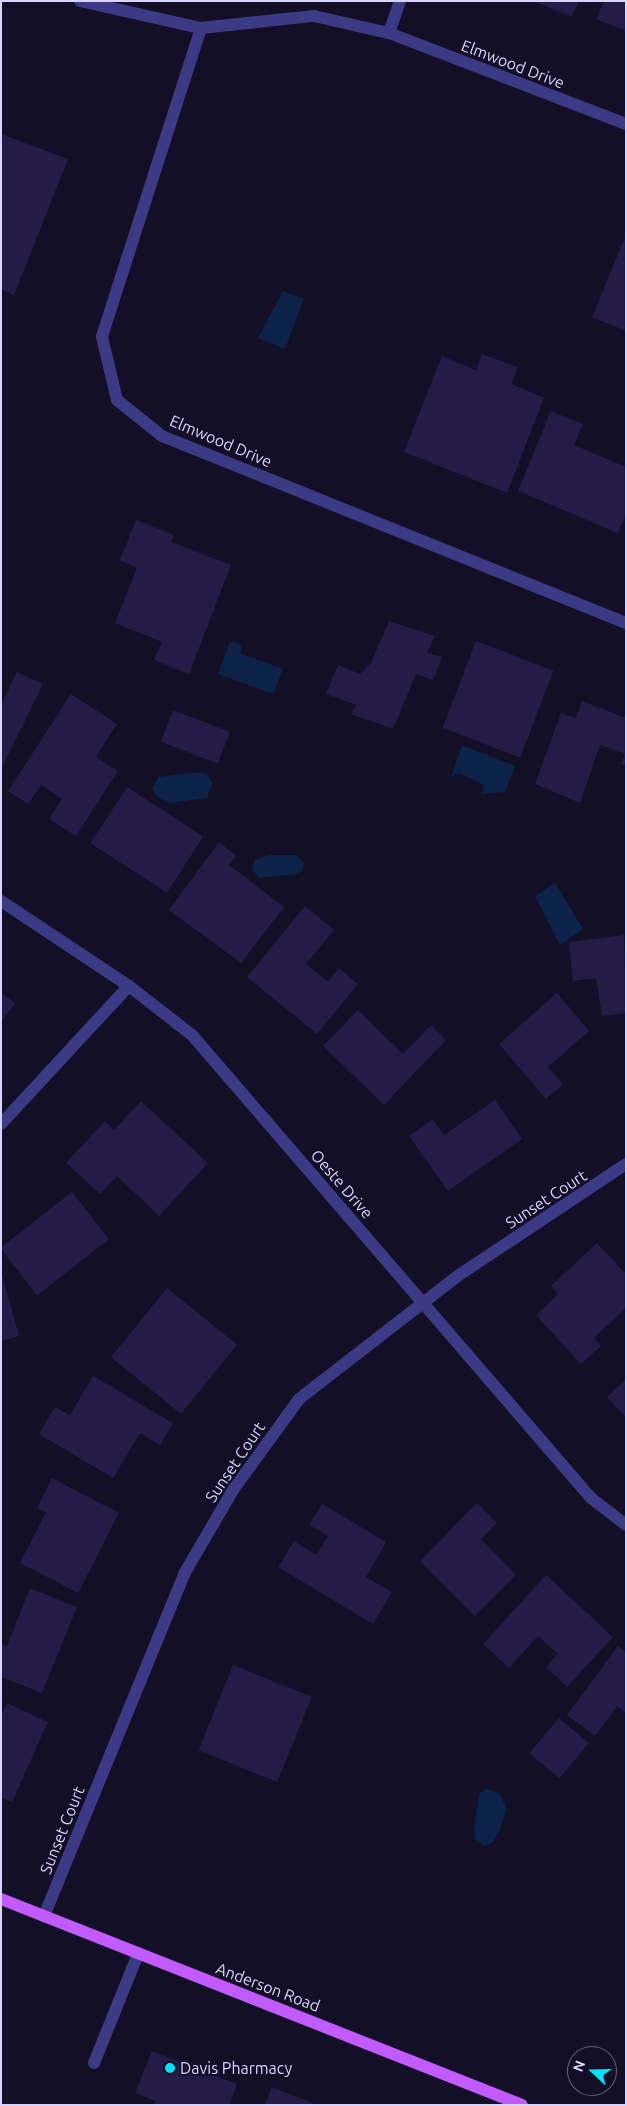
<!DOCTYPE html>
<style>
body{margin:0}
#map{position:relative;width:627px;height:2106px;overflow:hidden;background:#130f26;font-family:Ubuntu,sans-serif}
div>[style]{position:absolute}
.water>*{inset:0;background:#0c2248}
.building>*{inset:0;background:#241b47;transform-origin:0 0}
.minor>*{height:12px;margin:-6px;padding:0 6px;transform-origin:6px;border-radius:6px;background:#3d3a85}
.major>*{height:12px;margin:-6px;padding:0 6px;transform-origin:6px;border-radius:6px;background:#c25bff}
.dots>*{width:14px;height:14px;translate:-50% -50%;box-sizing:border-box;border:2px solid #130f26;border-radius:50%}
span{translate:-50% -50%;white-space:nowrap;text-align:center;line-height:1.15;-webkit-text-stroke:4px #130f26;paint-order:stroke}
.street-label{font-size:16px;color:#d9d4ff}
.poi-label{font-size:16px;color:#d9d4ff}
.left{translate:0 -50%;text-align:left}
.frame{position:absolute;inset:0;border:2px solid #d9d4ff;pointer-events:none}
.north{position:absolute;left:567px;top:2046px;width:50px;height:50px;box-sizing:border-box;background:#130f26;border:1px solid #625e7d;border-radius:50%;rotate:291deg;font-size:14px;font-weight:700;line-height:20px;text-align:center;color:#d9d4ff}
.north::after{content:'';display:block;margin:auto;width:18px;height:22px;background:#00e5ff;clip-path:polygon(50% 0,100% 100%,50% 72%,0 100%)}
</style>
<div id="map">
<div class="water">
<div style="clip-path:polygon(283px 291px,304px 299px,285px 349px,258px 338px)"></div>
<div style="clip-path:polygon(230px 641px,242px 645px,240px 653px,283px 669px,273px 694px,218px 674px)"></div>
<div style="clip-path:polygon(462px 745px,515px 766px,505px 792px,483px 794px,484px 785px,458px 773px,451px 777px)"></div>
<div style="clip-path:polygon(200px 772px,207px 774px,212px 783px,207px 798px,169px 803px,156px 796px,153px 789px,158px 777px)"></div>
<div style="clip-path:polygon(269px 855px,297px 855px,304px 863px,303px 869px,298px 874px,258px 878px,252px 868px,255px 860px)"></div>
<div style="clip-path:polygon(555px 883px,583px 929px,560px 945px,535px 896px)"></div>
<div style="clip-path:polygon(486px 1789px,499px 1793px,507px 1809px,500px 1830px,492px 1843px,485px 1846px,475px 1840px,474px 1831px,479px 1794px)"></div>
</div>
<div class="building">
<div style="clip-path:polygon(533px 1px,579px 1px,572px 17px)"></div>
<div style="clip-path:polygon(604px 1px,626px 1px,626px 31px,596px 19px)"></div>
<div style="clip-path:polygon(1px 134px,68px 159px,14px 295px,1px 289px)"></div>
<div style="clip-path:polygon(626px 235px,626px 331px,592px 317px)"></div>
<div style="clip-path:polygon(482px 354px,518px 367px,511px 384px,544px 398px,507px 493px,404px 452px,442px 356px,476px 370px)"></div>
<div style="clip-path:polygon(551px 411px,583px 424px,574px 445px,626px 467px,626px 514px,618px 533px,518px 491px)"></div>
<div style="clip-path:polygon(136px 520px,174px 535px,171px 542px,231px 565px,189px 674px,154px 660px,162px 642px,115px 623px,137px 568px,120px 560px)"></div>
<div style="clip-path:polygon(389px 621px,435px 636px,427px 653px,442px 657px,433px 680px,416px 674px,393px 729px,351px 714px,356px 705px,326px 694px,338px 665px,360px 674px,371px 663px)"></div>
<div style="left:476px;top:641px;width:83px;height:93px;rotate:21deg"></div>
<div style="clip-path:polygon(17px 672px,43px 684px,1px 770px,1px 705px)"></div>
<div style="clip-path:polygon(71px 694px,117px 724px,96px 757px,118px 771px,76px 836px,49px 819px,62px 799px,41px 785px,28px 804px,8px 791px)"></div>
<div style="clip-path:polygon(582px 701px,626px 718px,626px 766px,621px 764px,625px 754px,600px 745px,580px 803px,535px 784px,561px 713px,576px 718px)"></div>
<div style="left:173px;top:710px;width:61px;height:34px;rotate:21deg"></div>
<div style="left:127px;top:787px;width:91px;height:67px;rotate:33deg"></div>
<div style="clip-path:polygon(219px 842px,236px 856px,229px 865px,284px 907px,241px 963px,169px 910px)"></div>
<div style="clip-path:polygon(305px 906px,334px 930px,306px 964px,328px 982px,339px 968px,358px 984px,317px 1034px,247px 977px)"></div>
<div style="clip-path:polygon(624px 935px,626px 1013px,602px 1016px,596px 978px,573px 981px,569px 942px)"></div>
<div style="clip-path:polygon(1px 993px,15px 1003px,1px 1023px)"></div>
<div style="clip-path:polygon(557px 993px,589px 1031px,548px 1067px,563px 1084px,546px 1099px,499px 1044px)"></div>
<div style="clip-path:polygon(358px 1010px,403px 1054px,431px 1025px,446px 1040px,384px 1105px,323px 1046px)"></div>
<div style="clip-path:polygon(495px 1100px,522px 1139px,448px 1191px,409px 1136px,433px 1119px,444px 1135px)"></div>
<div style="clip-path:polygon(141px 1101px,208px 1163px,159px 1216px,117px 1176px,100px 1194px,66px 1163px,105px 1121px,114px 1130px)"></div>
<div style="left:72px;top:1192px;width:60px;height:91px;rotate:52deg"></div>
<div style="clip-path:polygon(597px 1243px,626px 1274px,626px 1308px,594px 1338px,601px 1346px,581px 1364px,536px 1315px,558px 1294px,551px 1286px)"></div>
<div style="clip-path:polygon(1px 1271px,19px 1336px,1px 1341px)"></div>
<div style="left:167px;top:1288px;width:90px;height:89px;rotate:39deg"></div>
<div style="clip-path:polygon(93px 1376px,173px 1423px,160px 1445px,140px 1433px,113px 1478px,39px 1434px,55px 1407px,70px 1415px)"></div>
<div style="clip-path:polygon(626px 1379px,626px 1417px,607px 1397px)"></div>
<div style="clip-path:polygon(52px 1478px,119px 1513px,78px 1593px,20px 1563px,46px 1512px,37px 1508px)"></div>
<div style="clip-path:polygon(477px 1503px,497px 1523px,481px 1539px,516px 1575px,475px 1616px,420px 1561px)"></div>
<div style="clip-path:polygon(322px 1504px,386px 1542px,366px 1577px,392px 1592px,373px 1624px,278px 1567px,294px 1541px,316px 1555px,328px 1536px,309px 1525px)"></div>
<div style="clip-path:polygon(546px 1575px,613px 1637px,567px 1687px,546px 1667px,558px 1654px,538px 1636px,509px 1668px,483px 1644px)"></div>
<div style="clip-path:polygon(30px 1588px,77px 1607px,42px 1693px,1px 1677px,1px 1644px,7px 1646px)"></div>
<div style="clip-path:polygon(618px 1646px,626px 1652px,626px 1713px,617px 1706px,595px 1736px,567px 1715px)"></div>
<div style="left:233px;top:1665px;width:85px;height:92px;rotate:22deg"></div>
<div style="clip-path:polygon(7px 1703px,48px 1722px,12px 1802px,1px 1798px,1px 1715px)"></div>
<div style="left:559px;top:1718px;width:39px;height:46px;rotate:40deg"></div>
<div style="clip-path:polygon(152px 2051px,237px 2084px,229px 2105px,154px 2105px,156px 2101px,135px 2093px)"></div>
<div style="clip-path:polygon(272px 2087px,317px 2105px,265px 2105px)"></div>
</div>
<div class="minor">
<div style="left:80px;top:1px;width:124px;rotate:12.6deg"></div>
<div style="left:201px;top:28px;width:114px;rotate:-6.1deg"></div>
<div style="left:314px;top:16px;width:77px;rotate:12.8deg"></div>
<div style="left:389px;top:33px;width:254px;rotate:21deg"></div>
<div style="left:201px;top:28px;width:324px;rotate:107.8deg"></div>
<div style="left:102px;top:337px;width:65px;rotate:76.6deg"></div>
<div style="left:117px;top:400px;width:58px;rotate:38.7deg"></div>
<div style="left:162px;top:436px;width:500px;rotate:21.95deg"></div>
<div style="left:389px;top:33px;width:34px;rotate:-71deg"></div>
<div style="left:1px;top:901px;width:154px;rotate:33.6deg"></div>
<div style="left:129px;top:986px;width:80px;rotate:37.9deg"></div>
<div style="left:192px;top:1035px;width:611px;rotate:49.25deg"></div>
<div style="left:591px;top:1498px;width:44px;rotate:37.6deg"></div>
<div style="left:1px;top:1124px;width:188px;rotate:-47.2deg"></div>
<div style="left:44px;top:1916px;width:370px;rotate:-67.7deg"></div>
<div style="left:184px;top:1574px;width:97px;rotate:-59.7deg"></div>
<div style="left:233px;top:1490px;width:112px;rotate:-54deg"></div>
<div style="left:299px;top:1399px;width:202px;rotate:-37.8deg"></div>
<div style="left:459px;top:1275px;width:201px;rotate:-33.6deg"></div>
<div style="left:94px;top:2063px;width:118px;rotate:-68deg"></div>
</div>
<div class="major">
<div style="left:1px;top:1899px;width:560px;rotate:21.57deg"></div>
</div>
<div class="dots">
<div style="left:170px;top:2068px;background:#00e5ff"></div>
</div>
<div class="street-label">
<span style="left:513px;top:64px;rotate:21deg">Elmwood Drive</span>
<span style="left:221px;top:441px;rotate:23deg">Elmwood Drive</span>
<span style="left:342px;top:1184px;rotate:49deg">Oeste Drive</span>
<span style="left:546px;top:1199px;rotate:-33deg">Sunset Court</span>
<span style="left:235px;top:1462px;rotate:-56deg">Sunset Court</span>
<span style="left:62px;top:1830px;rotate:-68deg">Sunset Court</span>
<span style="left:268px;top:1987px;rotate:21deg">Anderson Road</span>
</div>
<div class="poi-label">
<span class="left" style="left:180px;top:2068px">Davis Pharmacy</span>
</div>
<div class="frame"></div>
<div class="north">N</div>
</div>
